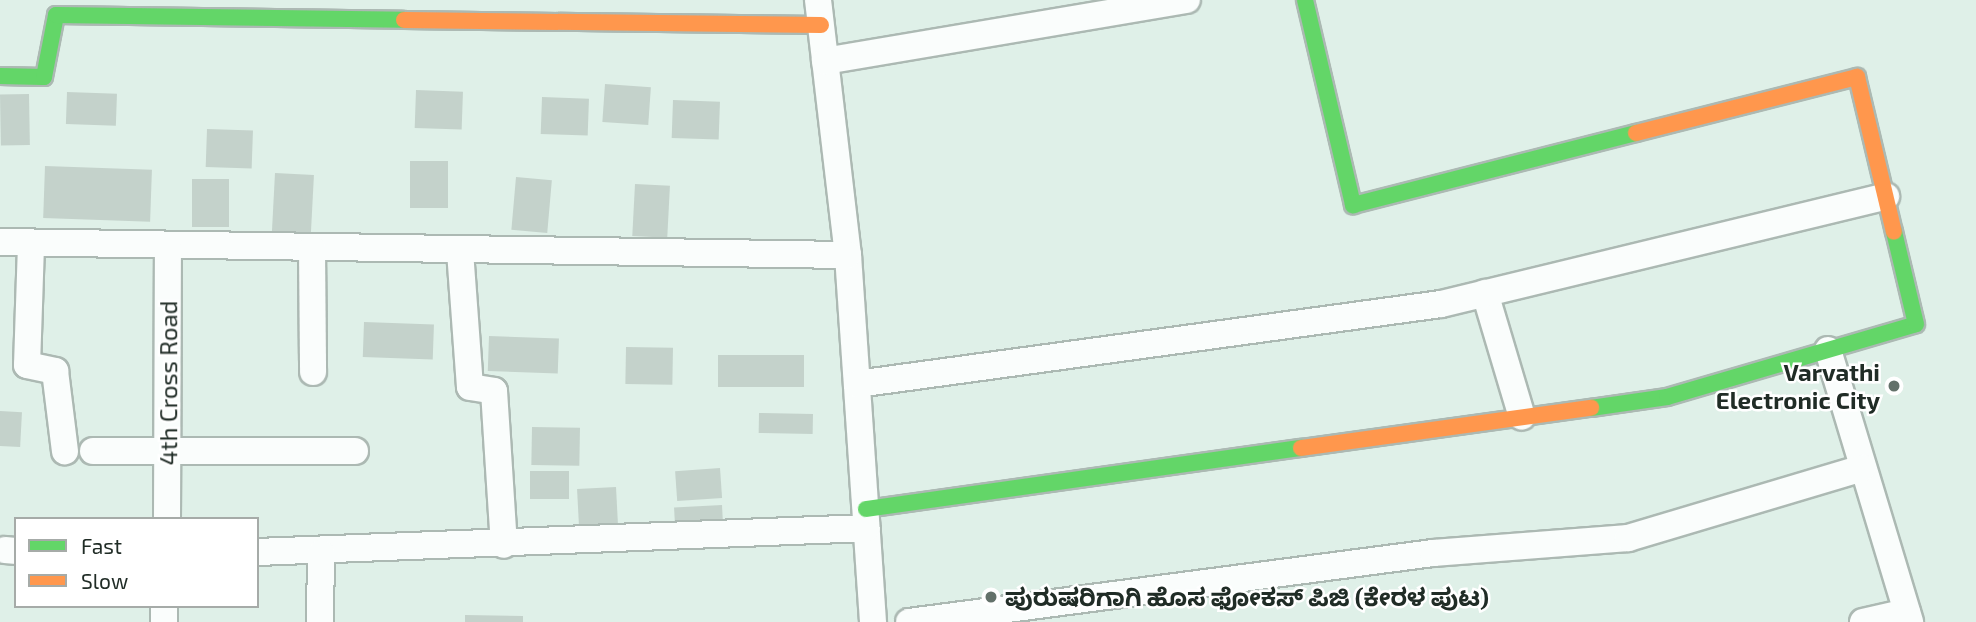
<!DOCTYPE html>
<meta charset="utf-8">
<style>
body{margin:0}
#map{position:relative;width:1976px;height:622px;overflow:hidden;background:#dff0e8;font-family:"Exo 2","Noto Sans Kannada",sans-serif}
div>[style]{position:absolute}
.building>*{inset:0;background:#c4d2cb;transform-origin:0 0}
.roads{filter:drop-shadow(2px 0 #acb9b3) drop-shadow(-2px 0 #acb9b3) drop-shadow(0 2px #acb9b3) drop-shadow(0 -2px #acb9b3)}
.street>*{height:26px;margin:-13px;padding:0 13px;transform-origin:13px;border-radius:13px;background:#fafdfc}
.fast>*{height:16px;margin:-8px;padding:0 8px;transform-origin:8px;border-radius:8px;background:#63d668}
.slow>*{height:16px;margin:-8px;padding:0 8px;transform-origin:8px;border-radius:8px;background:#ff974d}
.dots>*{width:19px;height:19px;translate:-50% -50%;box-sizing:border-box;border:4px solid #fff;border-radius:50%}
span{translate:-50% -50%;white-space:nowrap;text-align:center;line-height:1.15;-webkit-text-stroke:5px #fff;paint-order:stroke}
.poi-label{font-size:24px;color:#202c26;font-weight:700}
.right{translate:-100% -50%;text-align:right}
.left{translate:0 -50%;text-align:left}
.street-label{font-size:24px;color:#202c26}
.legend{position:absolute;left:14px;top:517px;width:245px;height:91px;box-sizing:border-box;background:#fff;border:2px solid #a6aba8;margin:0;padding:9px 12px;list-style:none;font-size:21px;color:#202c26}
.legend li{display:flex;align-items:center;gap:14px;height:35px}
.legend b{width:35px;border:2px solid #a6aba8}
</style>
<div id="map">
<div class="building">
<div style="left:605px;top:84px;width:46px;height:38px;rotate:4deg"></div>
<div style="left:416px;top:90px;width:47px;height:38px;rotate:2deg"></div>
<div style="left:67px;top:92px;width:50px;height:32px;rotate:2deg"></div>
<div style="left:29px;top:94px;width:51px;height:29px;rotate:89deg"></div>
<div style="left:542px;top:97px;width:47px;height:37px;rotate:2deg"></div>
<div style="left:673px;top:100px;width:47px;height:38px;rotate:2deg"></div>
<div style="left:207px;top:129px;width:46px;height:38px;rotate:2deg"></div>
<div style="left:410px;top:161px;width:38px;height:47px"></div>
<div style="left:45px;top:166px;width:107px;height:52px;rotate:2deg"></div>
<div style="left:275px;top:173px;width:39px;height:58px;rotate:3deg"></div>
<div style="left:516px;top:177px;width:36px;height:53px;rotate:5deg"></div>
<div style="left:192px;top:179px;width:37px;height:48px"></div>
<div style="left:635px;top:184px;width:35px;height:52px;rotate:3deg"></div>
<div style="left:364px;top:322px;width:70px;height:35px;rotate:2deg"></div>
<div style="left:489px;top:336px;width:70px;height:35px;rotate:2deg"></div>
<div style="left:626px;top:347px;width:47px;height:37px;rotate:1deg"></div>
<div style="left:804px;top:355px;width:32px;height:86px;rotate:90deg"></div>
<div style="left:0;top:411px;width:22px;height:35px;rotate:3deg"></div>
<div style="left:759px;top:413px;width:54px;height:20px;rotate:1deg"></div>
<div style="left:532px;top:427px;width:48px;height:38px;rotate:1deg"></div>
<div style="left:720px;top:468px;width:30px;height:45px;rotate:86deg"></div>
<div style="left:530px;top:471px;width:39px;height:28px"></div>
<div style="left:616px;top:487px;width:37px;height:39px;rotate:87deg"></div>
<div style="left:722px;top:505px;width:21px;height:48px;rotate:87deg"></div>
<div style="clip-path:polygon(465px 615px,523px 616px,523px 622px,465px 622px)"></div>
</div>
<div class="roads">
<div class="street">
<div style="left:818px;top:0;width:257px;rotate:83.3deg"></div>
<div style="left:848px;top:255px;width:368px;rotate:86.1deg"></div>
<div style="left:825px;top:61px;width:367px;rotate:-9.6deg"></div>
<div style="left:0;top:242px;width:848px;rotate:0.88deg"></div>
<div style="left:31px;top:245px;width:120px;rotate:91.9deg"></div>
<div style="left:27px;top:365px;width:29px;rotate:12deg"></div>
<div style="left:55px;top:371px;width:81px;rotate:82.9deg"></div>
<div style="left:312px;top:249px;width:123px;rotate:89.5deg"></div>
<div style="left:460px;top:251px;width:136px;rotate:85.8deg"></div>
<div style="left:470px;top:387px;width:24px;rotate:9deg"></div>
<div style="left:494px;top:391px;width:154px;rotate:86.3deg"></div>
<div style="left:1485px;top:293px;width:129px;rotate:73.4deg"></div>
<div style="left:1828px;top:350px;width:284px;rotate:73.2deg"></div>
<div style="left:857px;top:384px;width:589px;rotate:-7.8deg"></div>
<div style="left:1441px;top:304px;width:458px;rotate:-13.6deg"></div>
<div style="left:93px;top:451px;width:262px"></div>
<div style="left:167px;top:519px;width:272px;rotate:-89.8deg"></div>
<div style="left:5px;top:550px;width:11px;rotate:5deg"></div>
<div style="left:257px;top:552px;width:610px;rotate:-2.25deg"></div>
<div style="left:164px;top:622px;width:16px;rotate:-90deg"></div>
<div style="left:320px;top:622px;width:69px;rotate:-89.2deg"></div>
<div style="left:909px;top:622px;width:529px;rotate:-7.5deg"></div>
<div style="left:1433px;top:553px;width:196px;rotate:-4.4deg"></div>
<div style="left:1628px;top:538px;width:245px;rotate:-16.6deg"></div>
<div style="left:1863px;top:622px;width:45px;rotate:-12.8deg"></div>
</div>
<div class="fast">
<div style="left:1305px;top:0;width:211px;rotate:76.8deg"></div>
<div style="left:1353px;top:205px;width:292px;rotate:-14.3deg"></div>
<div style="left:0;top:76px;width:44px;rotate:1.3deg"></div>
<div style="left:44px;top:77px;width:63px;rotate:-79deg"></div>
<div style="left:56px;top:15px;width:348px;rotate:0.8deg"></div>
<div style="left:1591px;top:408px;width:77px;rotate:-8.2deg"></div>
<div style="left:1667px;top:397px;width:259px;rotate:-16.3deg"></div>
<div style="left:1916px;top:324px;width:95px;rotate:-103.4deg"></div>
<div style="left:866px;top:509px;width:439px;rotate:-8deg"></div>
</div>
<div class="slow">
<div style="left:404px;top:20px;width:417px;rotate:0.7deg"></div>
<div style="left:1636px;top:133px;width:228px;rotate:-14.2deg"></div>
<div style="left:1857px;top:77px;width:159px;rotate:76.6deg"></div>
<div style="left:1301px;top:448px;width:293px;rotate:-7.9deg"></div>
</div>
</div>
<div class="dots">
<div style="left:1894px;top:386px;background:#63716a"></div>
<div style="left:991px;top:597px;background:#63716a"></div>
</div>
<div class="poi-label">
<span class="right" style="left:1880px;top:386px">Varvathi<br>Electronic City</span>
<span class="left" style="left:1005px;top:597px">ಪುರುಷರಿಗಾಗಿ ಹೊಸ ಫೋಕಸ್ ಪಿಜಿ (ಕೇರಳ ಪುಟ)</span>
</div>
<div class="street-label">
<span style="left:168px;top:383px;rotate:-90deg">4th Cross Road</span>
</div>
<ul class="legend">
<li><b style="height:9px;background:#63d668"></b>Fast</li>
<li><b style="height:9px;background:#ff974d"></b>Slow</li>
</ul>
</div>
